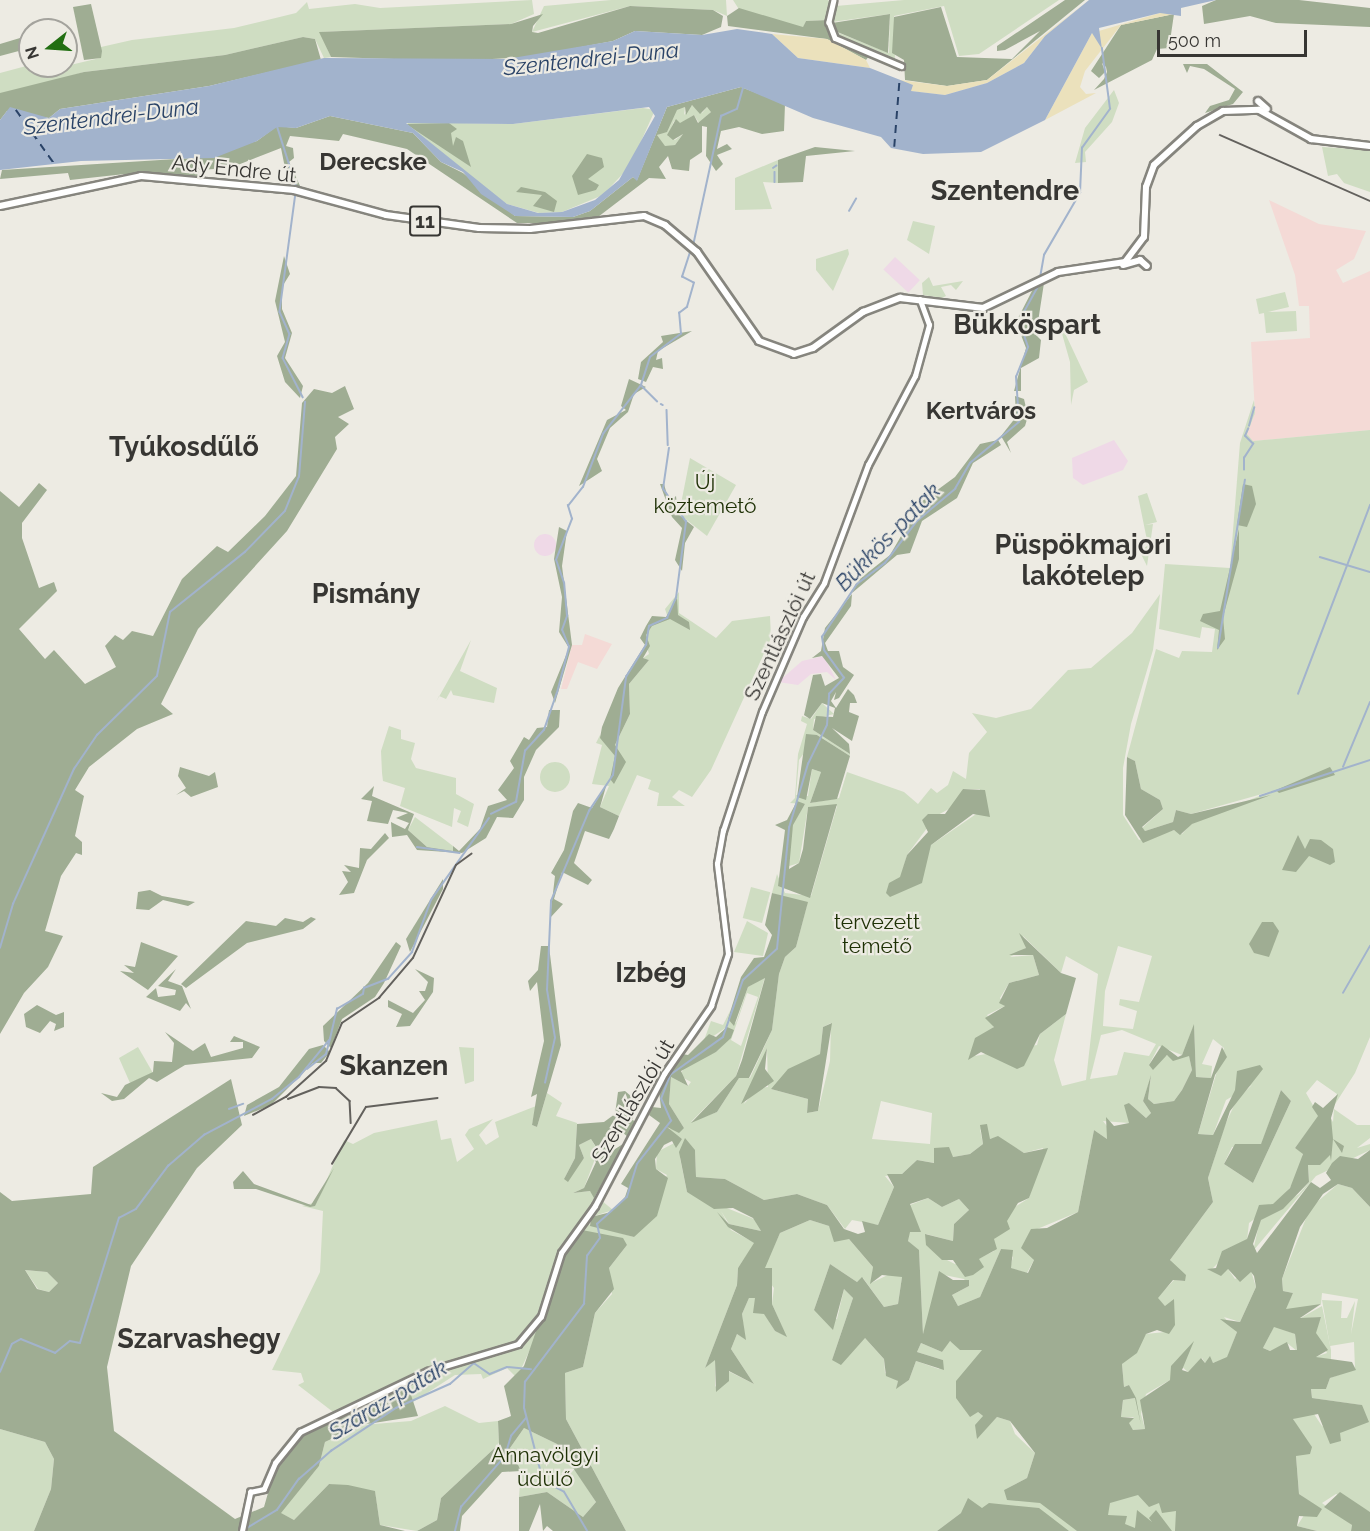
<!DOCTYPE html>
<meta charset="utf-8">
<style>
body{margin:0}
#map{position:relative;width:1370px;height:1531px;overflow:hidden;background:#edebe3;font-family:Raleway,sans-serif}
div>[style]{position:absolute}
.industrial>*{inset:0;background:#f4dad6}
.education>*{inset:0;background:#efd9e7;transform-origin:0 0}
.round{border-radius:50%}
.green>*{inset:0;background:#cfddc2;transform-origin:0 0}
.forest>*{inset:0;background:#9fad93}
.sand>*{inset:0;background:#ebe1bc}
.water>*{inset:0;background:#a2b3cc}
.stream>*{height:1.5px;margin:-0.75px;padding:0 0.75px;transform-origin:0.75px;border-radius:0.75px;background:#a2b3cc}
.ferry>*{height:1.5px;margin-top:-0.75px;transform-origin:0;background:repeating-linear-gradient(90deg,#2a4367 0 8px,transparent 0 14px)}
.roads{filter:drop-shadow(2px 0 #86857e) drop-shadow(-2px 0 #86857e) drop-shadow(0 2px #86857e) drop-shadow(0 -2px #86857e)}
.secondary>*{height:4.5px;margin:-2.25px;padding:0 2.25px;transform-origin:2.25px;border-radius:2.25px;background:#fff}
.primary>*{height:6px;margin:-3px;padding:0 3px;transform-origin:3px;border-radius:3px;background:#fff}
.tram>*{height:1.5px;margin:-0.75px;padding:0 0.75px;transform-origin:0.75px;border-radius:0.75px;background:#63615d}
span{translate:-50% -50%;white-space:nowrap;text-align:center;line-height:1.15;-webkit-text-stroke:4.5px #edebe3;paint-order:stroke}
.shield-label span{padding:2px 4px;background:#edebe3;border:2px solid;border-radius:4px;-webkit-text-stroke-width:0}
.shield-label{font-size:20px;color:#373633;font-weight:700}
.street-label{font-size:21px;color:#373633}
.park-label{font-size:21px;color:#1e3105}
.water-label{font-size:22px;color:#2a4367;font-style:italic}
.quarter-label{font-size:24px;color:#373633;font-weight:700}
.district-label{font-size:27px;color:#373633;font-weight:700}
.north{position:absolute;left:18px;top:18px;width:60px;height:60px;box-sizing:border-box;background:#edebe3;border:2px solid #a4a39d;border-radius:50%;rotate:253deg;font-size:16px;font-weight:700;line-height:24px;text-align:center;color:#373633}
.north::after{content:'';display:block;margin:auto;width:21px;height:27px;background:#226f12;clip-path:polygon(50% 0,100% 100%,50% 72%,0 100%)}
.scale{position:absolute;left:1157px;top:30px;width:150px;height:27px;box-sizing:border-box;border:3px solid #373633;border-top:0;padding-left:8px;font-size:18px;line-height:21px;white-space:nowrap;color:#373633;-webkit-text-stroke:4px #edebe3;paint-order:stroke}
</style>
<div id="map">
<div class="industrial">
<div style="clip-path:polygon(1269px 200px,1319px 224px,1366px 231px,1354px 259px,1336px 270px,1343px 283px,1370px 271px,1370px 430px,1253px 441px,1247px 434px,1255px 413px,1251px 342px,1310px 338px,1309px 306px,1299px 306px,1295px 275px)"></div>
<div style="clip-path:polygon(585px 634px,612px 644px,597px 669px,578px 662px,567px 689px,561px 689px,572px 645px,582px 645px)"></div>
</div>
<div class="education">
<div style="left:895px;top:257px;width:34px;height:17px;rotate:43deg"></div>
<div style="clip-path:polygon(1114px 440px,1128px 461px,1123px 470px,1083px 485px,1073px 478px,1072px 458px)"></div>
<div class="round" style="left:534px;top:534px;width:22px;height:22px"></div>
<div style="clip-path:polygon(824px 656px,836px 680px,827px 672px,811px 674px,798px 685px,778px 682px,802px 661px)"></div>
</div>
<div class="green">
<div style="clip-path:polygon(532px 0,534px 14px,511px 24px,320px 32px,331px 57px,324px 58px,315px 39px,303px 37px,225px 55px,84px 72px,1px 97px,0 118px,0 73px,30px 65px,66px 66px,100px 58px,101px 47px,132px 40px,234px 28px,296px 13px,307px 2px,309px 9px,355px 4px,380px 8px)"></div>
<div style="clip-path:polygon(611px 0,726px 0,727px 16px,713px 10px,630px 6px,532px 32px,544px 6px)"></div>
<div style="clip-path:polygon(733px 0,828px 0,831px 4px,828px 20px,806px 21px,803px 28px,740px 11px)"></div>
<div style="clip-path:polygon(evenodd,904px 0,1059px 0,979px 54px,959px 56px,944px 6px,894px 16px,895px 62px,836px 37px,830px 26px,836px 6px,904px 0,890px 14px,889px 53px,834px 31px,832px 22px,890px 14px)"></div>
<div style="clip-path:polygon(1114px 90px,1119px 103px,1112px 122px,1085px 152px,1086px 162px,1075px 163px,1085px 128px)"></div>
<div style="clip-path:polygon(692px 105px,702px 113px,707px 107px,712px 111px,699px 123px,694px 115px,680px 124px,674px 121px,668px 136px,675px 140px,683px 134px,675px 145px,665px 147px,657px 135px,667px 131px,676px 110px,685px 107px,684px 115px)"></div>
<div style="clip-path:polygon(643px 108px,655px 110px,630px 166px,603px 195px,562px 212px,539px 213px,507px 204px,437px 153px,406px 122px,513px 124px)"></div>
<div style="clip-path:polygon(1322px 147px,1370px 150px,1370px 192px,1344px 183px,1337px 174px,1328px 176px)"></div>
<div style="clip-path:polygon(778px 160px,778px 183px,763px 182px,772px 209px,735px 210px,735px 178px)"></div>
<div style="clip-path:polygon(913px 221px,935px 226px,929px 254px,907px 240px)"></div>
<div style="clip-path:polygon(848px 249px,849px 254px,833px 291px,816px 270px,816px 259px)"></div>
<div style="clip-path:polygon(929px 277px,933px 286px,963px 281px,956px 290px,951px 285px,941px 287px,946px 296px,942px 298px,923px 295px,922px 283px)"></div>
<div style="clip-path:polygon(1285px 292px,1289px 307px,1268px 312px,1296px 311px,1297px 331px,1266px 333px,1264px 313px,1259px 314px,1256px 299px)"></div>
<div style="clip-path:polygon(1057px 316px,1088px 382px,1074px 390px,1071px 405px,1070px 362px)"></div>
<div style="clip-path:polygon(evenodd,1254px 400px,1255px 413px,1247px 434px,1253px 441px,1370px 430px,1370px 1037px,1355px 1073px,1330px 1112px,1330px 1117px,1333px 1122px,1334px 1109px,1357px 1125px,1370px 1125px,1370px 1138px,1357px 1148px,1370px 1144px,1370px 1150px,1316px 1176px,1253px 1251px,1260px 1220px,1299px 1194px,1309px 1182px,1308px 1165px,1330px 1147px,1329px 1113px,1337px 1094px,1317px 1080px,1306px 1093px,1319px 1116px,1295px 1148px,1303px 1153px,1298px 1177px,1281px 1199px,1249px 1223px,1247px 1240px,1222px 1251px,1222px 1259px,1210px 1271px,1228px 1269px,1235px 1279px,1251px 1271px,1256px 1287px,1240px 1322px,1224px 1317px,1237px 1332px,1227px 1358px,1213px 1363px,1210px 1357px,1205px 1363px,1202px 1358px,1188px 1372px,1180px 1365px,1193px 1343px,1170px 1380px,1146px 1394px,1141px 1414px,1145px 1429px,1133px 1430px,1128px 1422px,1134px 1417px,1121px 1417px,1123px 1400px,1135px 1398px,1129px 1385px,1124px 1387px,1122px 1364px,1146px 1334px,1165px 1332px,1165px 1306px,1157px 1298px,1174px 1280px,1185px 1281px,1170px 1260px,1213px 1202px,1208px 1178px,1225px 1125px,1237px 1099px,1252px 1085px,1226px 1100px,1213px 1135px,1198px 1134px,1224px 1048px,1213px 1039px,1202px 1064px,1212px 1066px,1211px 1078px,1196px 1077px,1194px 1025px,1182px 1055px,1159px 1046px,1149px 1065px,1168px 1055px,1173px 1060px,1189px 1055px,1192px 1070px,1182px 1090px,1174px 1101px,1154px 1104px,1148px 1099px,1151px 1076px,1143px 1101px,1151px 1113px,1146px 1118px,1129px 1103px,1129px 1123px,1103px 1121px,1110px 1130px,1107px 1139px,1094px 1130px,1078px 1212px,1030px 1232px,1024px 1243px,1034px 1260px,1027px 1273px,1010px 1268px,1013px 1257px,1001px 1249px,980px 1297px,958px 1306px,952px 1295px,969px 1286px,964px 1279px,944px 1275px,923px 1334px,919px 1251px,908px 1241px,909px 1232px,920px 1232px,910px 1205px,928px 1198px,942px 1207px,959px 1199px,969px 1210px,954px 1224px,953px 1241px,926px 1234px,941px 1257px,955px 1264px,978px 1259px,994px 1251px,994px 1239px,1015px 1207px,1029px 1198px,1043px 1148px,1024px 1153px,998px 1137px,990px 1139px,980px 1129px,983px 1144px,970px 1154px,953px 1157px,934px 1148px,935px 1163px,917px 1160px,902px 1174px,885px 1176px,894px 1187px,878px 1225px,852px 1220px,845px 1229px,827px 1205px,797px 1194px,764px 1200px,725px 1179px,696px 1177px,695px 1150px,680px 1158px,687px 1192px,754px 1219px,761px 1231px,729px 1224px,721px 1211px,731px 1230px,755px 1243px,738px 1268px,737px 1285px,705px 1368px,715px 1359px,715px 1387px,728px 1371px,754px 1384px,731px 1349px,737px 1334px,745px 1339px,742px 1314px,749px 1298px,755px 1298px,775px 1331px,786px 1336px,772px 1304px,774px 1288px,768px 1280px,772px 1270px,764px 1268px,780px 1233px,810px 1220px,829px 1226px,839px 1239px,849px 1239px,873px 1267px,871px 1283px,894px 1272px,902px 1277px,898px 1304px,884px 1307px,863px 1278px,857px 1282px,830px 1264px,814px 1310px,837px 1319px,844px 1289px,853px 1298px,832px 1360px,843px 1358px,864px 1337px,884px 1359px,885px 1373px,898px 1381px,897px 1388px,909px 1380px,916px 1361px,939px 1369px,943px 1360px,917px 1352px,921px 1343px,942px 1352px,949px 1341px,982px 1350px,978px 1412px,983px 1416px,977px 1438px,997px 1417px,1010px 1421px,1015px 1434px,1035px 1453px,1027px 1478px,1004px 1490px,1159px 1494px,1225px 1531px,1008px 1531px,983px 1508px,961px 1513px,937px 1531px,626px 1531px,566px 1419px,565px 1373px,583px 1367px,595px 1313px,612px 1294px,609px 1268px,627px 1245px,582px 1230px,564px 1250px,537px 1334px,517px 1378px,507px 1368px,483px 1379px,481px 1374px,455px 1375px,413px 1402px,407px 1384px,337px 1415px,298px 1385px,304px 1382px,301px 1373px,272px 1370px,320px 1272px,323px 1211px,302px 1206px,317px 1202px,344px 1140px,353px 1144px,374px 1133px,437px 1120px,441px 1140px,451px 1138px,457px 1162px,474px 1149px,465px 1135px,469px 1129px,493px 1119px,479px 1135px,486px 1145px,499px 1137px,495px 1122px,536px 1106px,532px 1125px,537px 1127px,547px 1093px,562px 1103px,556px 1116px,577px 1123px,575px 1158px,564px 1179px,584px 1158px,579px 1145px,591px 1139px,598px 1151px,584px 1188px,573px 1193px,590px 1191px,613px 1210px,591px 1217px,588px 1224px,634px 1237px,667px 1175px,656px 1169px,657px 1152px,682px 1139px,665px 1129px,684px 1128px,669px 1104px,671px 1077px,688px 1086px,691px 1082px,680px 1076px,685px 1065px,716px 1052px,729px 1039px,727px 1027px,703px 1043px,711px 1021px,723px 1025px,731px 1009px,728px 1019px,736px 1023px,748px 987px,765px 977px,736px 1076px,691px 1122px,717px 1112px,739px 1078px,750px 1078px,772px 1030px,779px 974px,785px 957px,796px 947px,807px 905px,772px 893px,777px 874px,785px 893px,811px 896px,837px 806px,808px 807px,799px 863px,786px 867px,793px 824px,805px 804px,790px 803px,795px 798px,798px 754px,807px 724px,801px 721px,802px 716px,811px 719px,822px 703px,834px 714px,814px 719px,813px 730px,850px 754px,850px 756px,817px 735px,799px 760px,796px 795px,808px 796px,812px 769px,821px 772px,810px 803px,839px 798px,847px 772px,904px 792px,918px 804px,931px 788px,937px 793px,948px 785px,953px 771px,966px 779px,969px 753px,987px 732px,972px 713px,996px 718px,1031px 709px,1068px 670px,1091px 668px,1132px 633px,1160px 594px,1153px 650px,1131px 724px,1123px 768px,1123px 815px,1139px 840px,1174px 830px,1182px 834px,1191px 824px,1269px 792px,1191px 814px,1176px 810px,1173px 822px,1145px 831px,1142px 828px,1163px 809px,1160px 800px,1141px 789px,1135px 761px,1127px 757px,1156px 649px,1179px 658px,1182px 651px,1212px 652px,1215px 629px,1202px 627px,1200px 638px,1159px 629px,1165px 564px,1230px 568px,1240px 443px,1254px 400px,963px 789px,980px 789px,979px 812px,931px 845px,909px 884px,897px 891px,907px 855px,936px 816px,958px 804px,963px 789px,1254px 400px,1023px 936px,1061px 973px,1066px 956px,1098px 974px,1086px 1080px,1062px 1086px,1054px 1060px,1066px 1014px,1040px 1034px,1037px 1045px,975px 1056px,994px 1026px,987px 1015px,1005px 1006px,1000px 998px,1009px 983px,1039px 975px,1033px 955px,1010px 957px,1026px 948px,1023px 936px,1254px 400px,1118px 946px,1152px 956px,1139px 1002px,1120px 999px,1119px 1005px,1137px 1011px,1133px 1029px,1103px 1026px,1105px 991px,1118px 946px,1254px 400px,747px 993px,758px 997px,741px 1046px,731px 1040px,747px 993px,1254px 400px,831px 1023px,830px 1061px,818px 1111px,807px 1113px,808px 1099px,771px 1089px,820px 1054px,823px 1027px,831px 1023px,1254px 400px,1122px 1030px,1156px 1044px,1149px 1056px,1124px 1052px,1117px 1075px,1090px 1079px,1101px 1035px,1122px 1030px,1254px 400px,767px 1048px,768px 1087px,758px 1088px,744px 1104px,767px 1048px,1254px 400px,1281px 1090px,1291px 1101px,1253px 1183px,1224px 1164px,1232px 1147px,1261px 1145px,1281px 1090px,1254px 400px,881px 1101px,932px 1113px,930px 1144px,872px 1139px,881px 1101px)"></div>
<div style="clip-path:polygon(690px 458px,736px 485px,707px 536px,679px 514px)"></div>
<div style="clip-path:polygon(1147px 493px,1157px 522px,1145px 525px,1153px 524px,1147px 566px,1140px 552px,1148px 545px,1138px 496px)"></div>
<div style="clip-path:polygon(679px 592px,679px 613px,716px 638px,732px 621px,770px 616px,771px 638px,711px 770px,692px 797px,679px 790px,672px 797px,685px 806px,657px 806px,659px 793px,648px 789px,651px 780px,637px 775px,619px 816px,600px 807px,609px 786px,592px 784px,602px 745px,596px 743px,600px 735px,615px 756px,614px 784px,615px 745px,630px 714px,629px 684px,649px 660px,643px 658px,649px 654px,643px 633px,651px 621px,668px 618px,665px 609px)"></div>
<div style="clip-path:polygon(471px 640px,460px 671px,497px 688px,494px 703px,453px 695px,451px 690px,446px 699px,439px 696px,436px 702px)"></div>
<div style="clip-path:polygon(389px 726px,401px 730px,401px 739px,415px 743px,411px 759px,416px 768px,456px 778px,456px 794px,474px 804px,468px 827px,457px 822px,461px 811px,454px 808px,452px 827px,400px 806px,405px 788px,383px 781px,382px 773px,381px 751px)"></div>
<div class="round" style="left:540px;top:762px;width:30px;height:30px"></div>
<div style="clip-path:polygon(415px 817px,453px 846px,453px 851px,427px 847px,408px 830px)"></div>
<div style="left:751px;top:887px;width:20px;height:32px;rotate:15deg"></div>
<div style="clip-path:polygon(747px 921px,768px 933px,763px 956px,734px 952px)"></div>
<div style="clip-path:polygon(138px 1047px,153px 1073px,130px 1083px,119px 1058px)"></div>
<div style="clip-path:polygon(459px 1047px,474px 1048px,474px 1081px,465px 1084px)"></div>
<div style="clip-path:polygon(1338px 1184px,1352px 1188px,1370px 1207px,1370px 1512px,1336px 1494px,1322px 1503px,1352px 1525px,1351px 1531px,1317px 1531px,1297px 1526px,1312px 1503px,1299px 1494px,1296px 1456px,1306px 1445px,1293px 1419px,1312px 1411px,1322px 1426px,1340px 1433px,1361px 1405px,1312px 1398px,1311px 1389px,1326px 1389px,1330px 1378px,1355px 1369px,1354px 1342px,1330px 1346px,1322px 1300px,1342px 1301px,1341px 1318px,1347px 1318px,1355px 1301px,1351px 1334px,1358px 1299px,1322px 1293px,1321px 1304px,1293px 1312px,1285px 1309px,1293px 1293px,1283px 1291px,1282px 1279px,1310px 1208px)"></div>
<div style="clip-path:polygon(25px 1270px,47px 1272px,58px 1283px,49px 1292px,38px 1289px)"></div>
<div style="clip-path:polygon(1322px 1306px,1331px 1350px,1331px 1360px,1315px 1357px,1327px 1353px,1315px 1332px,1321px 1317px,1299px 1319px)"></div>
<div style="clip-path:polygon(1274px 1326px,1295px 1334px,1297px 1351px,1287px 1343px,1270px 1351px,1263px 1348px)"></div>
<div style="clip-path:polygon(445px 1406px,479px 1423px,498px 1421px,499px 1444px,441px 1498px,437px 1520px,417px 1531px,380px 1525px,375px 1492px,329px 1484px,294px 1520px,280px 1513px,319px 1466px,325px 1442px,362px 1425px,411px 1421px)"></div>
<div style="clip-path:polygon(524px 1428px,557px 1444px,572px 1465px,596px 1502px,583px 1517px,547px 1492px,519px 1497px,521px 1471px,510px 1448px)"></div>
<div style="clip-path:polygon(0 1429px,45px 1442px,54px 1459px,51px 1489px,34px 1531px,0 1531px)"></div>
</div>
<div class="forest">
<div style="clip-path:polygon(1065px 0,1085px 0,987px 80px,947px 86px,905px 80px,904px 60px,892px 53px,894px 17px,941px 7px,957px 57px,1012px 59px,1040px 31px,1005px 50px,997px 51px,997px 46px)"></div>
<div style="clip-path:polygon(1216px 0,1299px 0,1370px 8px,1370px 27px,1276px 23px,1250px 16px,1204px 24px,1202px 6px)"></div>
<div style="clip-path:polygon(91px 4px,102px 51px,101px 58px,84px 60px,73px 7px)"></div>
<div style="clip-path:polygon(630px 6px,713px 10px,723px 16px,721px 27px,702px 35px,635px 31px,613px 41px,528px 57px,457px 61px,331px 57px,319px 32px,511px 24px,543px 14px,533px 26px,532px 32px,538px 33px)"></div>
<div style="clip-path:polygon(739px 8px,803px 27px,806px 21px,828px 20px,831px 36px,869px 56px,866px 60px,827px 39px,728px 26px,727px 16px)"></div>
<div style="clip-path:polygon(890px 14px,888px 53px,835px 31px,832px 23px)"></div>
<div style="clip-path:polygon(1174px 14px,1169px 48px,1157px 49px,1152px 60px,1094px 90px,1104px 79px,1107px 72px,1106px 67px,1102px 63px,1105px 72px,1099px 78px,1091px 71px,1121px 25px)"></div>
<div style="clip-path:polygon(30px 35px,30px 48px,0 56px,0 44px)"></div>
<div style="clip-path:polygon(303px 37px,315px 39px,321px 60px,209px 86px,60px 109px,49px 118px,7px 111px,0 120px,0 93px,84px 72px,225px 55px)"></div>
<div style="clip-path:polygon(1183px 64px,1207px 64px,1243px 92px,1233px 104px,1205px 113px,1210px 106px,1229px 100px,1235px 89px,1204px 69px,1190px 66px,1187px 73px)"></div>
<div style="clip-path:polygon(evenodd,741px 87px,785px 104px,784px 131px,762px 134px,739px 127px,721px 131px,717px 149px,727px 144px,732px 149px,717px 155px,723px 164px,716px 171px,706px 156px,707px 127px,702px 126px,702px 152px,690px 160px,689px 171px,672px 169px,668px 156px,659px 167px,666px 179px,649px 178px,594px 220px,573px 223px,517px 223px,407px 149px,343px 134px,339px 141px,290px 136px,286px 146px,293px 148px,294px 158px,289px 162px,301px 188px,287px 178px,281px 148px,230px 168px,199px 170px,197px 181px,125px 174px,70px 180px,68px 173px,0 179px,2px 170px,192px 158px,257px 141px,277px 126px,296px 128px,330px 116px,413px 133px,441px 162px,463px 173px,515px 216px,573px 217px,590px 211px,633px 177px,637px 180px,667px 107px,741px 87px,692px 105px,700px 114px,707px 107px,711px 112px,698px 123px,694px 115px,680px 123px,676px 119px,667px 135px,673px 140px,683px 134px,675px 145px,665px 146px,657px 135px,667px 132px,677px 110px,685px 107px,686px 115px,692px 105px)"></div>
<div style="clip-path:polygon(449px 123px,457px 129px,451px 133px,453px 146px,456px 137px,463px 141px,471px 167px,406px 124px)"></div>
<div style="clip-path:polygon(815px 147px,855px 151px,806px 156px,803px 182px,778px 183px,778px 160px)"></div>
<div style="clip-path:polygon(587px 154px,602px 158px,604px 167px,588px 179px,599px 185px,596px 190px,578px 195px,572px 176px)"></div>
<div style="clip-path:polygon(521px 187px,545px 192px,557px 201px,554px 212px,533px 206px,542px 195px,516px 192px)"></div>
<div style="clip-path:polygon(284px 256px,290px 274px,282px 287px,282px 309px,292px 333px,285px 358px,303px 386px,300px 398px,285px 382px,277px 356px,285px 342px,275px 301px)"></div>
<div style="clip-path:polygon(1044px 283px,1036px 335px,1041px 340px,1039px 358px,1021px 368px,1021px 391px,1014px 391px,1026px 348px,1016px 322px,1033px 289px)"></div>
<div style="clip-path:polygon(692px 331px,658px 351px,656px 360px,662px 358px,663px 369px,653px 367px,646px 382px,638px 379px,641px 362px,663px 342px,661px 336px)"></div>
<div style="clip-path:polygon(629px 379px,646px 387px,634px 394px,628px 412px,610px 428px,597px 459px,602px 471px,579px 486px,607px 420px,626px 410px,621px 406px)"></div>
<div style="clip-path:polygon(345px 386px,354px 409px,338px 417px,349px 424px,335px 437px,337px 449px,287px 531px,198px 629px,161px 704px,173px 714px,137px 729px,89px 767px,75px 790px,84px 796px,75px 836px,82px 842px,82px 855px,76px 853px,61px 876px,45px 931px,63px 936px,48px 967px,24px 993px,0 1034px,0 491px,19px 507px,39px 483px,47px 490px,22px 523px,22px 538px,39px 588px,54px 582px,57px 591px,19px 629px,45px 659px,54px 650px,85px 684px,116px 667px,105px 646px,115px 635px,123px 640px,132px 631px,153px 636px,182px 579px,217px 546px,228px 552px,265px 516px,296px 476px,302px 403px,314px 389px,332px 393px)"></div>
<div style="clip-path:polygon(1015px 396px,1024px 399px,1028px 416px,1025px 426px,1007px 442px,1011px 453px,1001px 436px,1016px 417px)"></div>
<div style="clip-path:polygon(998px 440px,1001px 445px,973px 463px,957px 498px,922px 521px,910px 553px,897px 555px,852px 593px,857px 581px,890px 555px,921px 502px,955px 477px,980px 444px)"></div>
<div style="clip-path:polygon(660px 484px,664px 484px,669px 502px,676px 496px,678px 514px,694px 527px,685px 543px,682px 571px,675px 560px,682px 528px,672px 517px)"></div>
<div style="clip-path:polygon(1243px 484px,1252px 486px,1256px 504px,1247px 527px,1237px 525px)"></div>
<div style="clip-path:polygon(559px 527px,567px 531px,562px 566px,572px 645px,555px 703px,551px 692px,569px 648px,559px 632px,562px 597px,554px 559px)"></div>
<div style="clip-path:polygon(1239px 529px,1239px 559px,1223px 617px,1225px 639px,1217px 650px,1219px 630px,1200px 621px,1203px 614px,1220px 611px)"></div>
<div style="clip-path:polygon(852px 594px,851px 606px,825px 643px,828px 651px,839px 651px,843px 667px,854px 675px,839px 698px,834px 700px,836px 692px,831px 701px,836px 708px,848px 689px,854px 695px,857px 703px,850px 703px,849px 712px,859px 716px,852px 741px,832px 728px,849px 744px,850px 754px,813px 730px,816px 716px,833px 717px,835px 708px,822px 703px,810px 719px,804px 715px,813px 675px,821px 674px,825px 686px,839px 678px,822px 656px,812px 658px,821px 651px,825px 628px)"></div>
<div style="clip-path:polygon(677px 598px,678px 615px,689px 622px,690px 630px,670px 619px,652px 626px,646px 635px,650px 646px,643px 658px,649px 660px,629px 684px,630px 714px,615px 745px,626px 762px,614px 784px,610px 779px,615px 756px,600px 738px,602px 727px,618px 688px,645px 645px,640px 638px,646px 626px,652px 616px,666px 617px)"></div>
<div style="clip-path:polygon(549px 710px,560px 710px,559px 727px,536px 750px,524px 777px,524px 800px,513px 818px,497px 817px,486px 838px,462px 853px,417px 850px,407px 835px,392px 837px,391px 822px,405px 829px,409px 823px,396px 818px,408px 813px,393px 810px,388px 824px,367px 821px,372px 801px,361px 799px,374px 786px,372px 796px,414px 814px,408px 830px,427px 847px,453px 851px,453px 846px,459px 851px,480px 829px,488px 806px,507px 800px,498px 790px,514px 768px,510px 761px,524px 737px,529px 740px,537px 728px,547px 727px)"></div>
<div style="clip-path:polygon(806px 734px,817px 735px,850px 756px,837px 799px,810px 803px,821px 772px,812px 769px,806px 800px,797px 797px)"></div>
<div style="clip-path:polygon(1127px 757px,1135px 761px,1141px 789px,1160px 800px,1163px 809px,1142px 827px,1145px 831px,1173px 822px,1176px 810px,1191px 814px,1271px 795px,1192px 824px,1180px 835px,1174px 830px,1143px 843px,1125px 815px)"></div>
<div style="clip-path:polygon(180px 767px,209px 776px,215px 772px,218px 787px,191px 797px,184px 791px,176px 795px,186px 788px,178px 776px)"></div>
<div style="clip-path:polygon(1330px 767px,1335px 775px,1279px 793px,1276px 790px)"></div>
<div style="clip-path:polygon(607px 783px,600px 807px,619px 816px,614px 829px,609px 839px,585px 831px,574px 863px,592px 880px,588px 885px,562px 872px,554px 899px,563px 904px,550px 918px,555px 876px,551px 873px,564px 850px,573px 811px,578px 803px,592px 808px)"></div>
<div style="clip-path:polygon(963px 789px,985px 790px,990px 817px,973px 814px,931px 845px,922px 883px,890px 897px,886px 893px,889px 883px,900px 877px,907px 855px,928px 832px,922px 820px,928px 814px,945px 814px)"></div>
<div style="clip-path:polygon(797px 801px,805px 804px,793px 825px,789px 869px,799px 863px,803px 849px,808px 807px,837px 804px,810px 898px,778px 886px,785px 830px,775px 825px,787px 820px)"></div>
<div style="clip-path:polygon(385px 833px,389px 838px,367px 860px,354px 893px,339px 895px,348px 882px,342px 871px,351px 872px,344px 865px,359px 868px,360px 848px,371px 849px)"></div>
<div style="clip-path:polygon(1298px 835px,1305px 849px,1310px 839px,1321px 840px,1333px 849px,1335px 862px,1330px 865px,1309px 856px,1296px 872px,1282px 870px)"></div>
<div style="clip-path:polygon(443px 879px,443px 889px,410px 952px,406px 939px)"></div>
<div style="clip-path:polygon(150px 890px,162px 896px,195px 902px,188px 906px,163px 900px,149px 910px,136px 909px,138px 892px)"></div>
<div style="clip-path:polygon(772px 893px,808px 902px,796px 947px,785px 957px,779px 974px,772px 1030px,749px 1078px,739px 1078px,717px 1112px,691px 1123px,736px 1076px,742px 1060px,765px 978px,748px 987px,734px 1026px,728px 1019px,741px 977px,754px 958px,764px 957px,772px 935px,765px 925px)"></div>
<div style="clip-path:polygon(311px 917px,316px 919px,303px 929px,247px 943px,186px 988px,181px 984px,246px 921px,276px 926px,285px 918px,303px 922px)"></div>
<div style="clip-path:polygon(1262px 922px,1273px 922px,1279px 931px,1269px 957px,1254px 953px,1249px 944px)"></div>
<div style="clip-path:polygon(1019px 933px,1061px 973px,1076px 978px,1066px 1014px,1040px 1034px,1024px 1066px,1017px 1069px,981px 1052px,968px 1060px,975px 1038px,994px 1027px,985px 1018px,1005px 1006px,999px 1003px,1009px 983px,1039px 975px,1033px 955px,1009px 955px,1026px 948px)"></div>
<div style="clip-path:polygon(141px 942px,178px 956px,148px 990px,120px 971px,134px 973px,124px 965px,135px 967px)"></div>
<div style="clip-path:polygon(396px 942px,401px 946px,384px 983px,375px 997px,342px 1019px,331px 1048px,324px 1041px,323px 1026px,368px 983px)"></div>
<div style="clip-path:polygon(541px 946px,549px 946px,561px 1045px,537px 1127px,532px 1125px,537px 1094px,531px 1097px,544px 1041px,537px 982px,530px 991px,528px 981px,538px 970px)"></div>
<div style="clip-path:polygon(176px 969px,168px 981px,182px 986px,191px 1009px,186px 1003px,180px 1011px,146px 997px,156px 988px,158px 997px,175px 995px,176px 990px,158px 986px)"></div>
<div style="clip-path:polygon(415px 969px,434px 978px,433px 992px,410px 1026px,396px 1027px,402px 1014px,388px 1007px,388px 1000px,413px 1013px,425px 1000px,419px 991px,425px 991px,428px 982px)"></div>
<div style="clip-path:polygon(37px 1005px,56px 1015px,64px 1012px,64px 1027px,54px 1031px,56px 1024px,50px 1021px,40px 1033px,26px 1027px,24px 1014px)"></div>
<div style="clip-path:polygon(832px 1023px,818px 1111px,807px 1113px,808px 1099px,771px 1089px,788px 1069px,820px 1054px,823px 1027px)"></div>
<div style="clip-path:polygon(evenodd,1194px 1024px,1196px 1077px,1211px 1078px,1222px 1047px,1227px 1057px,1215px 1075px,1198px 1134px,1213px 1135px,1235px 1090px,1237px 1071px,1260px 1065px,1263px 1069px,1230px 1111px,1208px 1178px,1213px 1202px,1170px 1260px,1186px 1275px,1185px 1281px,1173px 1280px,1158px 1298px,1165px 1306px,1174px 1299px,1175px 1325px,1169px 1334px,1157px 1330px,1146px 1334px,1137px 1353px,1122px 1364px,1124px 1387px,1129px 1385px,1136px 1398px,1141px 1425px,1135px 1398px,1123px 1400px,1121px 1417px,1134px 1418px,1129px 1423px,1133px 1430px,1145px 1429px,1140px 1400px,1170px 1380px,1171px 1366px,1194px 1341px,1182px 1370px,1188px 1372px,1201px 1358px,1205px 1363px,1210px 1356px,1213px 1363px,1227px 1357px,1237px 1332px,1220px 1319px,1240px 1322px,1256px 1287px,1254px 1276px,1251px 1272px,1240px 1282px,1228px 1269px,1221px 1276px,1207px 1269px,1216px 1268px,1222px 1251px,1247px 1239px,1259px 1205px,1273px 1204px,1290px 1188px,1303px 1154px,1295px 1148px,1318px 1116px,1312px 1107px,1315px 1102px,1323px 1108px,1338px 1094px,1331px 1118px,1333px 1139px,1344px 1146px,1342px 1153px,1333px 1139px,1331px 1161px,1330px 1155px,1320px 1165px,1308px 1165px,1309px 1182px,1283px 1209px,1261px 1220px,1253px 1244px,1257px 1253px,1311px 1182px,1320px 1188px,1331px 1180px,1326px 1173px,1332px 1163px,1340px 1156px,1358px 1159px,1370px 1150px,1370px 1207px,1352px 1188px,1338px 1184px,1323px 1194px,1300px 1227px,1282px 1279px,1283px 1291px,1293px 1293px,1286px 1309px,1321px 1304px,1300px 1318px,1321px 1317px,1316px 1333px,1328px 1350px,1316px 1357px,1352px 1362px,1356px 1370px,1330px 1378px,1326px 1389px,1311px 1389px,1312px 1398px,1362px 1405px,1369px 1422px,1340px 1433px,1341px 1441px,1330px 1444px,1318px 1414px,1293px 1419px,1312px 1447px,1310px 1454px,1296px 1456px,1299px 1494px,1322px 1509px,1317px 1517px,1299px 1516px,1297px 1526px,1317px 1531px,1175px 1531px,1176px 1511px,1162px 1513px,1159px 1503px,1149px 1507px,1138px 1495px,1110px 1503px,1108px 1515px,1127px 1516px,1125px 1524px,1135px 1528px,1137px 1510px,1152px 1522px,1149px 1518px,1156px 1510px,1172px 1531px,1077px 1531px,1040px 1503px,1007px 1500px,1004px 1490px,1027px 1478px,1035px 1453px,1010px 1421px,997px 1417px,977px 1439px,975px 1425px,983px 1416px,978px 1412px,970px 1417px,956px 1398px,956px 1381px,982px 1350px,960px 1350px,950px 1341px,942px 1352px,921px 1343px,917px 1352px,943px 1360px,944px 1370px,916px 1361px,909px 1380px,896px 1389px,898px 1381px,886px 1376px,884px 1359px,865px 1338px,841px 1365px,832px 1360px,853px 1298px,844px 1289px,833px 1330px,814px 1310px,830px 1264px,857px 1282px,862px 1277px,884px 1307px,898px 1304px,902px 1277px,882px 1275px,870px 1284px,873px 1267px,849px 1239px,834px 1242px,829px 1226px,810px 1220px,780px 1233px,765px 1268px,772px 1268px,772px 1304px,787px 1337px,775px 1331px,764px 1314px,753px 1313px,755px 1298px,749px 1298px,742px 1314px,746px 1340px,737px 1334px,731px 1349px,754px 1384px,729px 1371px,729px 1381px,716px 1392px,715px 1360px,705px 1368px,737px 1285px,738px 1268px,754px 1243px,728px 1227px,717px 1212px,729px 1224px,761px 1231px,753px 1218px,733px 1208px,714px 1209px,687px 1192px,679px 1152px,685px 1138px,695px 1150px,696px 1177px,725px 1179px,764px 1200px,797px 1194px,827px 1205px,844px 1229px,858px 1234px,865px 1232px,862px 1221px,878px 1225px,894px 1187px,887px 1174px,902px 1174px,917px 1160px,934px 1163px,934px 1148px,949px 1147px,953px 1157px,970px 1154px,983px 1144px,980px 1125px,987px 1124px,990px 1139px,998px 1136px,1024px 1153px,1048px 1148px,1029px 1198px,1018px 1203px,1007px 1221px,1010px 1229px,994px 1239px,997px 1249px,979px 1259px,984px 1267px,973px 1275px,965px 1277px,953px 1260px,942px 1260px,926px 1245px,925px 1234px,953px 1241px,954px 1224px,969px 1210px,959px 1199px,942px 1207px,928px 1198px,910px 1204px,921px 1232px,910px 1232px,908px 1241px,919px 1250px,923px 1334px,939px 1271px,953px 1280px,969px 1280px,969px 1286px,952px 1295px,958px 1306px,980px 1297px,1001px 1249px,1013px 1250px,1011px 1268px,1028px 1273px,1034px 1260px,1021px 1248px,1031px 1229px,1047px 1228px,1078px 1212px,1094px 1130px,1107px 1139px,1106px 1117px,1114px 1126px,1129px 1123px,1124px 1105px,1129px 1103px,1146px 1118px,1151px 1113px,1143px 1101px,1151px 1075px,1148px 1099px,1154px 1104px,1174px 1101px,1182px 1090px,1192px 1070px,1189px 1056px,1173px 1061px,1167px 1055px,1153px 1070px,1149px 1065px,1162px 1045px,1178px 1057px,1182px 1055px,1194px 1024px,1274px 1327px,1295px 1334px,1297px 1350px,1290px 1350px,1287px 1342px,1270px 1351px,1263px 1348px,1274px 1327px)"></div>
<div style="clip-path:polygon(727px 1027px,734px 1030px,731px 1038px,716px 1052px,681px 1071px,688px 1086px,671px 1077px,669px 1104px,684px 1128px,679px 1133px,667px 1127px,682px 1139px,676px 1148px,672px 1141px,664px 1145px,655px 1159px,656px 1169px,668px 1178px,657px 1216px,634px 1237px,590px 1226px,591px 1217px,611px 1212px,625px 1197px,628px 1188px,621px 1184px,660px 1123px,649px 1115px,652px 1107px,661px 1108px,659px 1091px,666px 1074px,682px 1054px,688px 1055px,709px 1034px,716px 1037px)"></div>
<div style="clip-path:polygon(165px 1032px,193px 1051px,205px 1043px,211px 1057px,243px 1048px,243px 1042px,230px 1042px,234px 1036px,260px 1047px,252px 1058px,185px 1065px,157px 1082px,149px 1078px,124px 1099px,112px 1101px,101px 1093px,117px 1097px,125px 1085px,153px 1072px,154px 1061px,172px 1062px,174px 1043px)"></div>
<div style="clip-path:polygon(323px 1045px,330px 1052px,321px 1063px,313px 1063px,271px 1105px,244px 1116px,247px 1105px,279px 1087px,309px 1049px)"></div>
<div style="clip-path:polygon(767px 1048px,765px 1069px,774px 1081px,741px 1104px)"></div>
<div style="clip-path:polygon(evenodd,231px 1079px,242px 1125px,197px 1168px,131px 1266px,107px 1367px,114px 1431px,235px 1519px,264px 1507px,276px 1465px,308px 1431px,407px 1383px,418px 1416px,361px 1425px,325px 1442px,319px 1466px,281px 1513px,294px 1520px,329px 1484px,348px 1485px,375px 1491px,380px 1525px,405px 1531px,34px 1531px,51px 1489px,54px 1459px,45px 1442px,0 1429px,0 1192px,12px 1201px,91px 1194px,93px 1167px,231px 1079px,25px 1270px,47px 1272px,58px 1283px,49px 1292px,37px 1289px,25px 1270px)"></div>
<div style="clip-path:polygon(1281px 1090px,1291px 1101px,1253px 1183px,1224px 1164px,1235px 1144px,1261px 1144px)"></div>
<div style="clip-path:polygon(625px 1091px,639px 1103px,632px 1120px,638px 1122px,628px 1137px,622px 1132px,606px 1147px,612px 1151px,626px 1142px,594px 1198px,590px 1191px,573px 1193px,584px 1188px,596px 1162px,591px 1155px,598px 1150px,591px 1139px,579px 1145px,584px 1158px,568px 1182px,564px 1179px,575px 1158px,577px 1124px,604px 1122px,615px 1114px,618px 1092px)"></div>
<div style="clip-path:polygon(334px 1168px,315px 1206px,310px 1207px,256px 1189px,234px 1189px,233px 1182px,243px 1171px,254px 1184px,311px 1205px)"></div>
<div style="clip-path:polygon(582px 1230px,623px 1238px,627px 1245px,609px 1268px,614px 1289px,595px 1313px,583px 1367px,565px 1373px,566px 1419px,626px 1531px,553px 1531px,547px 1526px,543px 1531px,540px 1504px,529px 1531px,519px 1531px,519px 1497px,547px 1492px,583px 1517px,596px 1502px,557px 1444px,524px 1428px,510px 1448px,521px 1471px,502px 1472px,462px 1516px,460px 1531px,417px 1531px,437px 1520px,441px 1498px,499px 1444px,498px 1421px,511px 1416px,504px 1386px,524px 1366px,564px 1250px)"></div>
<div style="clip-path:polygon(1340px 1492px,1370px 1512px,1370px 1531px,1351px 1531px,1352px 1525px,1324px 1507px)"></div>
<div style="clip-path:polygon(968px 1498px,982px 1508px,989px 1503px,1039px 1508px,1069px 1531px,937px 1531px,961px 1513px)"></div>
</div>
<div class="sand">
<div style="clip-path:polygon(1089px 0,1045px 36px,1024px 63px,987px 83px,945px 95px,910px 91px,900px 80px,947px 86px,987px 80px)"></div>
<div style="clip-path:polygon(1160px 13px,1174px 14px,1121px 25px,1085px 71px,1080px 87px,1086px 94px,1096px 93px,1045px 120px,1092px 33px)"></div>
<div style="clip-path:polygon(772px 34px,827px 39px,866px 60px,870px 68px,798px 58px)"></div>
</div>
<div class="water">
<div style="clip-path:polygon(evenodd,1089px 0,1216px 0,1181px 8px,1181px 16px,1160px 13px,1099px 28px,1102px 49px,1092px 33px,1045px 120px,981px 152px,923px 154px,891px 148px,881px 137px,813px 118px,741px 87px,667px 107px,637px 181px,633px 177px,590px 211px,573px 217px,515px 216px,481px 194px,463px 172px,441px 162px,413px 133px,330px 116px,296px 128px,277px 127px,257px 141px,214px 158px,81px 161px,0 170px,0 120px,10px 107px,49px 118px,60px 109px,209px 86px,324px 58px,506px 59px,613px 41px,635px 31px,702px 35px,737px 29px,772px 34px,798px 58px,870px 68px,913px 85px,911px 91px,945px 95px,987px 83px,1024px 63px,1045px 36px,1089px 0,649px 107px,655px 116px,619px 180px,595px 200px,562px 212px,538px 213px,507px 204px,406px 123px,513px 124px,649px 107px)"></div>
</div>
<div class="stream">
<div style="left:277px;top:125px;width:66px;rotate:72.4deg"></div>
<div style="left:773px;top:168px;width:4px;rotate:-34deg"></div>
<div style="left:775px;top:172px;width:10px;rotate:90deg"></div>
<div style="left:296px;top:193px;width:120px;rotate:97.7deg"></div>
<div style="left:280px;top:312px;width:24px;rotate:66deg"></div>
<div style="left:290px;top:334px;width:25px;rotate:106deg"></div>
<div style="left:283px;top:358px;width:44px;rotate:62.9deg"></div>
<div style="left:849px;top:211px;width:14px;rotate:-60deg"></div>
<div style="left:693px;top:246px;width:133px;rotate:-77.8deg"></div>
<div style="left:721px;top:116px;width:17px;rotate:-24deg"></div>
<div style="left:737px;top:109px;width:22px;rotate:-74deg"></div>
<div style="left:1040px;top:278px;width:23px;rotate:-80deg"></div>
<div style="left:1044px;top:255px;width:72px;rotate:-59.9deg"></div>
<div style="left:1080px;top:193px;width:45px;rotate:-87.5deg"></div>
<div style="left:1082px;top:148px;width:48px;rotate:-54.3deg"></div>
<div style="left:1110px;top:109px;width:61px;rotate:-97.6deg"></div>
<div style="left:641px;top:385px;width:23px;rotate:45deg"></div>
<div style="left:661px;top:404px;width:2px;rotate:27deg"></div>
<div style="left:667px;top:410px;width:35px;rotate:88deg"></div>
<div style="left:1249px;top:426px;width:19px;rotate:-74deg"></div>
<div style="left:1244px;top:470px;width:12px;rotate:-90deg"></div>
<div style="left:1244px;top:458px;width:17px;rotate:-57deg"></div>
<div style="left:1253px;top:444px;width:11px;rotate:-135deg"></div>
<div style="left:1245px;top:436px;width:8px;rotate:-67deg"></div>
<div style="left:1320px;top:557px;width:52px;rotate:16.7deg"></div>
<div style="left:1218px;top:648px;width:170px;rotate:-80.9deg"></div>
<div style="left:1298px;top:694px;width:202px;rotate:-69.1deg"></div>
<div style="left:1343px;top:767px;width:70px;rotate:-67.4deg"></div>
<div style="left:1260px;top:796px;width:116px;rotate:-18.1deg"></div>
<div style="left:491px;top:814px;width:28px;rotate:-26deg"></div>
<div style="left:516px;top:802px;width:52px;rotate:-80deg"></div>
<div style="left:525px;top:751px;width:28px;rotate:-48deg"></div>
<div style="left:544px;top:730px;width:39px;rotate:-71deg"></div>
<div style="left:557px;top:693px;width:48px;rotate:-75.4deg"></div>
<div style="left:569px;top:647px;width:18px;rotate:-112deg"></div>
<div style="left:562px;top:630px;width:15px;rotate:-70deg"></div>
<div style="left:567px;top:616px;width:33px;rotate:-95deg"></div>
<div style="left:564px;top:583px;width:24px;rotate:-109deg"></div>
<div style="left:556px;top:560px;width:44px;rotate:-68.7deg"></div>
<div style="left:572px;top:519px;width:14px;rotate:-107deg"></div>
<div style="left:568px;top:506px;width:24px;rotate:-52deg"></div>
<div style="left:583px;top:487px;width:57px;rotate:-69.3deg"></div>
<div style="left:603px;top:434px;width:62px;rotate:-52.2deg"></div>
<div style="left:641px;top:385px;width:29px;rotate:-72deg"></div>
<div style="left:650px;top:357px;width:39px;rotate:-37deg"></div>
<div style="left:681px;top:334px;width:21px;rotate:-95deg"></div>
<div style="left:679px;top:313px;width:10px;rotate:-37deg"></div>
<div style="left:687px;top:307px;width:25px;rotate:-74deg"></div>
<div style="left:694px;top:283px;width:13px;rotate:-153deg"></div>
<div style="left:682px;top:277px;width:28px;rotate:-72deg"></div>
<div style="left:417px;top:847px;width:43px;rotate:7.9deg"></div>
<div style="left:0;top:948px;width:46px;rotate:-73.5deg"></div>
<div style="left:13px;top:904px;width:148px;rotate:-65.7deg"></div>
<div style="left:74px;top:769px;width:41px;rotate:-55.9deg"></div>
<div style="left:97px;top:735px;width:84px;rotate:-44.5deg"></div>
<div style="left:157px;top:676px;width:65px;rotate:-78.5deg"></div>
<div style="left:170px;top:612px;width:96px;rotate:-38.7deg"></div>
<div style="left:245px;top:552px;width:57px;rotate:-45.7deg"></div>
<div style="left:285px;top:511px;width:37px;rotate:-68deg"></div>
<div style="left:299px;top:477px;width:75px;rotate:-85.4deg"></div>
<div style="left:1343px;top:993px;width:54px;rotate:-60.1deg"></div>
<div style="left:307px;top:1069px;width:24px;rotate:-38deg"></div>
<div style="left:326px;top:1054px;width:16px;rotate:-75deg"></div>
<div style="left:545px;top:1083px;width:46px;rotate:-77.5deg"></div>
<div style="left:555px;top:1038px;width:49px;rotate:-99.5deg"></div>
<div style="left:547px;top:990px;width:89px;rotate:-87.4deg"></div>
<div style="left:551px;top:901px;width:98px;rotate:-67.1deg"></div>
<div style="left:589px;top:811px;width:43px;rotate:-56.3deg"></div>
<div style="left:613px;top:775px;width:99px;rotate:-82.4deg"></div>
<div style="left:626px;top:677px;width:38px;rotate:-58deg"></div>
<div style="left:646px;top:645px;width:19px;rotate:-81deg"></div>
<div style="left:649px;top:626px;width:20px;rotate:-24deg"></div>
<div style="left:667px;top:618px;width:22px;rotate:-66deg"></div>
<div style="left:676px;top:598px;width:77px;rotate:-82.5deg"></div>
<div style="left:686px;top:522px;width:40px;rotate:-124.9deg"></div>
<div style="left:663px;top:489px;width:41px;rotate:-81.7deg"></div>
<div style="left:229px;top:1109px;width:15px;rotate:-20deg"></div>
<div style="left:0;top:1372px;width:30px;rotate:-67deg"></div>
<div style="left:12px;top:1344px;width:10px;rotate:-29deg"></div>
<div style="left:21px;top:1339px;width:37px;rotate:22deg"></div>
<div style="left:55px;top:1353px;width:19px;rotate:-39deg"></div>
<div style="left:70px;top:1341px;width:10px;rotate:11deg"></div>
<div style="left:80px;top:1343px;width:131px;rotate:-72.7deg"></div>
<div style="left:119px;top:1218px;width:19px;rotate:-28deg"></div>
<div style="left:136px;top:1209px;width:54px;rotate:-53.3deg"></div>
<div style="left:168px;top:1166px;width:48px;rotate:-40.7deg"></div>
<div style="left:204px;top:1135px;width:77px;rotate:-27.9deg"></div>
<div style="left:272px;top:1099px;width:35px;rotate:-39deg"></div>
<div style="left:299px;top:1077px;width:49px;rotate:-50.8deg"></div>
<div style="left:330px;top:1039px;width:31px;rotate:-77deg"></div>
<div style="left:337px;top:1009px;width:30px;rotate:-30deg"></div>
<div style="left:363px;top:994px;width:6px;rotate:-81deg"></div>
<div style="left:364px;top:988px;width:26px;rotate:-21deg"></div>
<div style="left:388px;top:979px;width:36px;rotate:-48deg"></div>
<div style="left:412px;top:952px;width:55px;rotate:-69.9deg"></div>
<div style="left:431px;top:900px;width:100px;rotate:-54.7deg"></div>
<div style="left:247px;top:1528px;width:35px;rotate:-31deg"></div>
<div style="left:277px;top:1510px;width:38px;rotate:-55deg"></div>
<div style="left:299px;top:1479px;width:43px;rotate:-41.2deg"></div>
<div style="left:331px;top:1451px;width:78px;rotate:-33.5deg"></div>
<div style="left:396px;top:1408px;width:59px;rotate:-24deg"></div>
<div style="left:450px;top:1384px;width:32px;rotate:-41deg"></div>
<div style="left:474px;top:1363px;width:19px;rotate:35deg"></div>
<div style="left:490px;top:1374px;width:18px;rotate:-22deg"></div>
<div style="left:507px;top:1367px;width:24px;rotate:5deg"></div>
<div style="left:455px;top:1531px;width:25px;rotate:-76deg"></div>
<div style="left:461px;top:1507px;width:67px;rotate:-49.2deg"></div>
<div style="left:505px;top:1456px;width:21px;rotate:-73deg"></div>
<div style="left:511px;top:1436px;width:23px;rotate:-50deg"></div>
<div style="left:587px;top:1531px;width:45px;rotate:-120.5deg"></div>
<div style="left:564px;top:1492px;width:24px;rotate:-152deg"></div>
<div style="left:543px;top:1481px;width:75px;rotate:-104.6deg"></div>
<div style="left:524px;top:1408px;width:26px;rotate:-88deg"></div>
<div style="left:525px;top:1382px;width:98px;rotate:-52.9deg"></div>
<div style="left:584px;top:1304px;width:48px;rotate:-86.4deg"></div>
<div style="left:587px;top:1256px;width:22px;rotate:-54deg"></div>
<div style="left:600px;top:1238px;width:14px;rotate:-102deg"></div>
<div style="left:597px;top:1224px;width:40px;rotate:-42deg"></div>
<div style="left:627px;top:1197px;width:34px;rotate:-73deg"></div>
<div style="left:637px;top:1164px;width:55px;rotate:-51.7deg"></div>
<div style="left:671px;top:1121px;width:24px;rotate:-114deg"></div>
<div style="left:661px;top:1099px;width:26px;rotate:-69deg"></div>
<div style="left:670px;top:1075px;width:65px;rotate:-35.6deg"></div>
<div style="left:723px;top:1037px;width:60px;rotate:-70.7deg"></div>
<div style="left:743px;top:980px;width:46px;rotate:-42.4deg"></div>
<div style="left:777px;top:949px;width:122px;rotate:-84.3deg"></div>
<div style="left:789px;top:828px;width:67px;rotate:-73.5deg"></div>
<div style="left:808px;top:764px;width:43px;rotate:-64deg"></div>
<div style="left:827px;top:725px;width:31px;rotate:-86deg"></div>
<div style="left:829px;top:694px;width:22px;rotate:-47deg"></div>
<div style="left:844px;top:678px;width:34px;rotate:-126deg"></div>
<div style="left:824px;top:650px;width:13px;rotate:-99deg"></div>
<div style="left:822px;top:637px;width:64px;rotate:-56.6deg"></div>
<div style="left:857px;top:584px;width:35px;rotate:-37deg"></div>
<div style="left:885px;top:563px;width:53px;rotate:-52.7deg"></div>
<div style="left:917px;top:521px;width:50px;rotate:-40.1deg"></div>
<div style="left:955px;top:489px;width:30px;rotate:-60deg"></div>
<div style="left:970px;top:463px;width:64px;rotate:-39.9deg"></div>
<div style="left:1019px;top:422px;width:45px;rotate:-93.8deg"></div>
<div style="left:1016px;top:377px;width:32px;rotate:-68deg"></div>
<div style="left:1028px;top:347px;width:28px;rotate:-109deg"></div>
<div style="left:1019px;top:321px;width:43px;rotate:-61.1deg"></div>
</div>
<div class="ferry">
<div style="left:16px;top:110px;width:69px;rotate:54.5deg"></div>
<div style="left:894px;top:147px;width:64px;rotate:-85.5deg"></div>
</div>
<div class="roads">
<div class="secondary">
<div style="left:834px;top:0;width:23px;rotate:103deg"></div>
<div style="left:829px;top:22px;width:17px;rotate:69deg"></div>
<div style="left:835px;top:38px;width:72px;rotate:23deg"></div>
<div style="left:242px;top:1531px;width:40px;rotate:-78deg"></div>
<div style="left:250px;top:1492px;width:14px;rotate:-12deg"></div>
<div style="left:264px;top:1489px;width:28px;rotate:-67deg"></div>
<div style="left:275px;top:1463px;width:40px;rotate:-51deg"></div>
<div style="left:300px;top:1432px;width:142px;rotate:-25.5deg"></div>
<div style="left:428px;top:1371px;width:94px;rotate:-16.7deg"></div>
<div style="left:518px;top:1344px;width:35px;rotate:-50deg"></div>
<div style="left:541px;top:1317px;width:67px;rotate:-72.6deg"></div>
<div style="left:561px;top:1253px;width:58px;rotate:-54.1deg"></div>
<div style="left:595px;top:1206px;width:149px;rotate:-62.4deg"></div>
<div style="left:664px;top:1074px;width:83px;rotate:-55.3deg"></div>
<div style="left:711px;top:1006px;width:55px;rotate:-71.9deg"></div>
<div style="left:728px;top:954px;width:91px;rotate:-97deg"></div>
<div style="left:717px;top:864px;width:34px;rotate:-80deg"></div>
<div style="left:723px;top:831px;width:125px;rotate:-71.9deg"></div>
<div style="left:762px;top:712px;width:103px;rotate:-66.7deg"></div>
<div style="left:803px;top:617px;width:40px;rotate:-58deg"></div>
<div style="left:824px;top:583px;width:126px;rotate:-69.6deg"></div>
<div style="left:868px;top:465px;width:101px;rotate:-62.2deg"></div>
<div style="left:915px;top:376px;width:53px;rotate:-74.6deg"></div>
<div style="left:929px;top:325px;width:27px;rotate:-110deg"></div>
</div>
<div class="primary">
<div style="left:1258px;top:101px;width:12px;rotate:42deg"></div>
<div style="left:0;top:206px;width:144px;rotate:-12deg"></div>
<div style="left:141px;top:176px;width:154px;rotate:5.2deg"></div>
<div style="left:294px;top:190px;width:95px;rotate:15.2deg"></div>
<div style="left:386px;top:215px;width:94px;rotate:8deg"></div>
<div style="left:479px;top:228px;width:51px;rotate:1.1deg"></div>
<div style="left:530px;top:229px;width:115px;rotate:-6.5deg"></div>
<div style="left:644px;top:216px;width:23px;rotate:23deg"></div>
<div style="left:665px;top:225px;width:42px;rotate:40.2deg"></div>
<div style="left:697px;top:252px;width:108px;rotate:55.1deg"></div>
<div style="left:759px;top:341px;width:37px;rotate:20deg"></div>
<div style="left:794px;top:354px;width:20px;rotate:-18deg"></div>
<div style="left:813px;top:348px;width:62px;rotate:-35.8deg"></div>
<div style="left:863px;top:312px;width:40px;rotate:-21deg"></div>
<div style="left:900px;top:298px;width:84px;rotate:6.9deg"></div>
<div style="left:983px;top:308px;width:83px;rotate:-25.6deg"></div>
<div style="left:1058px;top:272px;width:68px;rotate:-8.5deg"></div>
<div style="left:1125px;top:262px;width:31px;rotate:-53deg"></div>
<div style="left:1144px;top:237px;width:50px;rotate:-87.7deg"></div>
<div style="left:1146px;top:187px;width:23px;rotate:-70deg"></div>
<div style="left:1154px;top:165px;width:58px;rotate:-42.2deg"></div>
<div style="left:1197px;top:126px;width:30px;rotate:-30deg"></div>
<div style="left:1223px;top:111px;width:36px;rotate:-2deg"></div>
<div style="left:1259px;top:110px;width:60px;rotate:29.1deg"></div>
<div style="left:1311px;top:139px;width:59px;rotate:6.8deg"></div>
<div style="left:1123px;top:265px;width:18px;rotate:-16deg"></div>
<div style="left:1140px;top:260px;width:9px;rotate:41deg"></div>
</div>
</div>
<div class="tram">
<div style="left:1220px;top:135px;width:164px;rotate:23.7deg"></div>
<div style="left:288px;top:1099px;width:33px;rotate:-21deg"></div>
<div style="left:319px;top:1087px;width:17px;rotate:3deg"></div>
<div style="left:336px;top:1088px;width:19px;rotate:43deg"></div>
<div style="left:350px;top:1101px;width:22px;rotate:87deg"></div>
<div style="left:253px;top:1115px;width:38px;rotate:-29deg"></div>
<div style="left:286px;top:1097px;width:54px;rotate:-42deg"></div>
<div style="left:326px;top:1061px;width:41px;rotate:-67.2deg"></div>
<div style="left:342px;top:1023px;width:45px;rotate:-34deg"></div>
<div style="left:379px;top:998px;width:52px;rotate:-49.6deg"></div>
<div style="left:413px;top:958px;width:102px;rotate:-65.2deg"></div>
<div style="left:456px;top:865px;width:19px;rotate:-36deg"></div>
<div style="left:332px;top:1164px;width:66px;rotate:-59.2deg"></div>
<div style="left:366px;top:1107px;width:72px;rotate:-7.2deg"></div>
</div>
<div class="shield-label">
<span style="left:425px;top:221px">11</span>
</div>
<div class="street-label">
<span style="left:234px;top:169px;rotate:6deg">Ady Endre út</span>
<span style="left:780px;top:636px;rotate:-65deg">Szentlászlói út</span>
<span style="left:633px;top:1101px;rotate:-59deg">Szentlászlói út</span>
</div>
<div class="park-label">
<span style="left:705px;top:494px">Új<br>köztemető</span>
<span style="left:877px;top:934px">tervezett<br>temető</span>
<span style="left:545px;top:1467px">Annavölgyi<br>üdülő</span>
</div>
<div class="water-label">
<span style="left:591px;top:59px;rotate:-6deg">Szentendrei-Duna</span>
<span style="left:111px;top:117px;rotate:-7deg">Szentendrei-Duna</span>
<span style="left:888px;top:537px;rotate:-46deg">Bükkös-patak</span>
<span style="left:388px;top:1400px;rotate:-31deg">Száraz-patak</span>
</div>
<div class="quarter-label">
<span style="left:373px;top:162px">Derecske</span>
<span style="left:981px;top:411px">Kertváros</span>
</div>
<div class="district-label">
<span style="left:1005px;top:191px">Szentendre</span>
<span style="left:1027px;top:325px">Bükköspart</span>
<span style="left:184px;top:447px">Tyúkosdűlő</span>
<span style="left:1083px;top:560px">Püspökmajori<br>lakótelep</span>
<span style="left:366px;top:594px">Pismány</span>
<span style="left:651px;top:973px">Izbég</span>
<span style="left:394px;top:1066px">Skanzen</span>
<span style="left:199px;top:1339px">Szarvashegy</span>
</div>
<div class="north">N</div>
<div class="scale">500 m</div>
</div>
